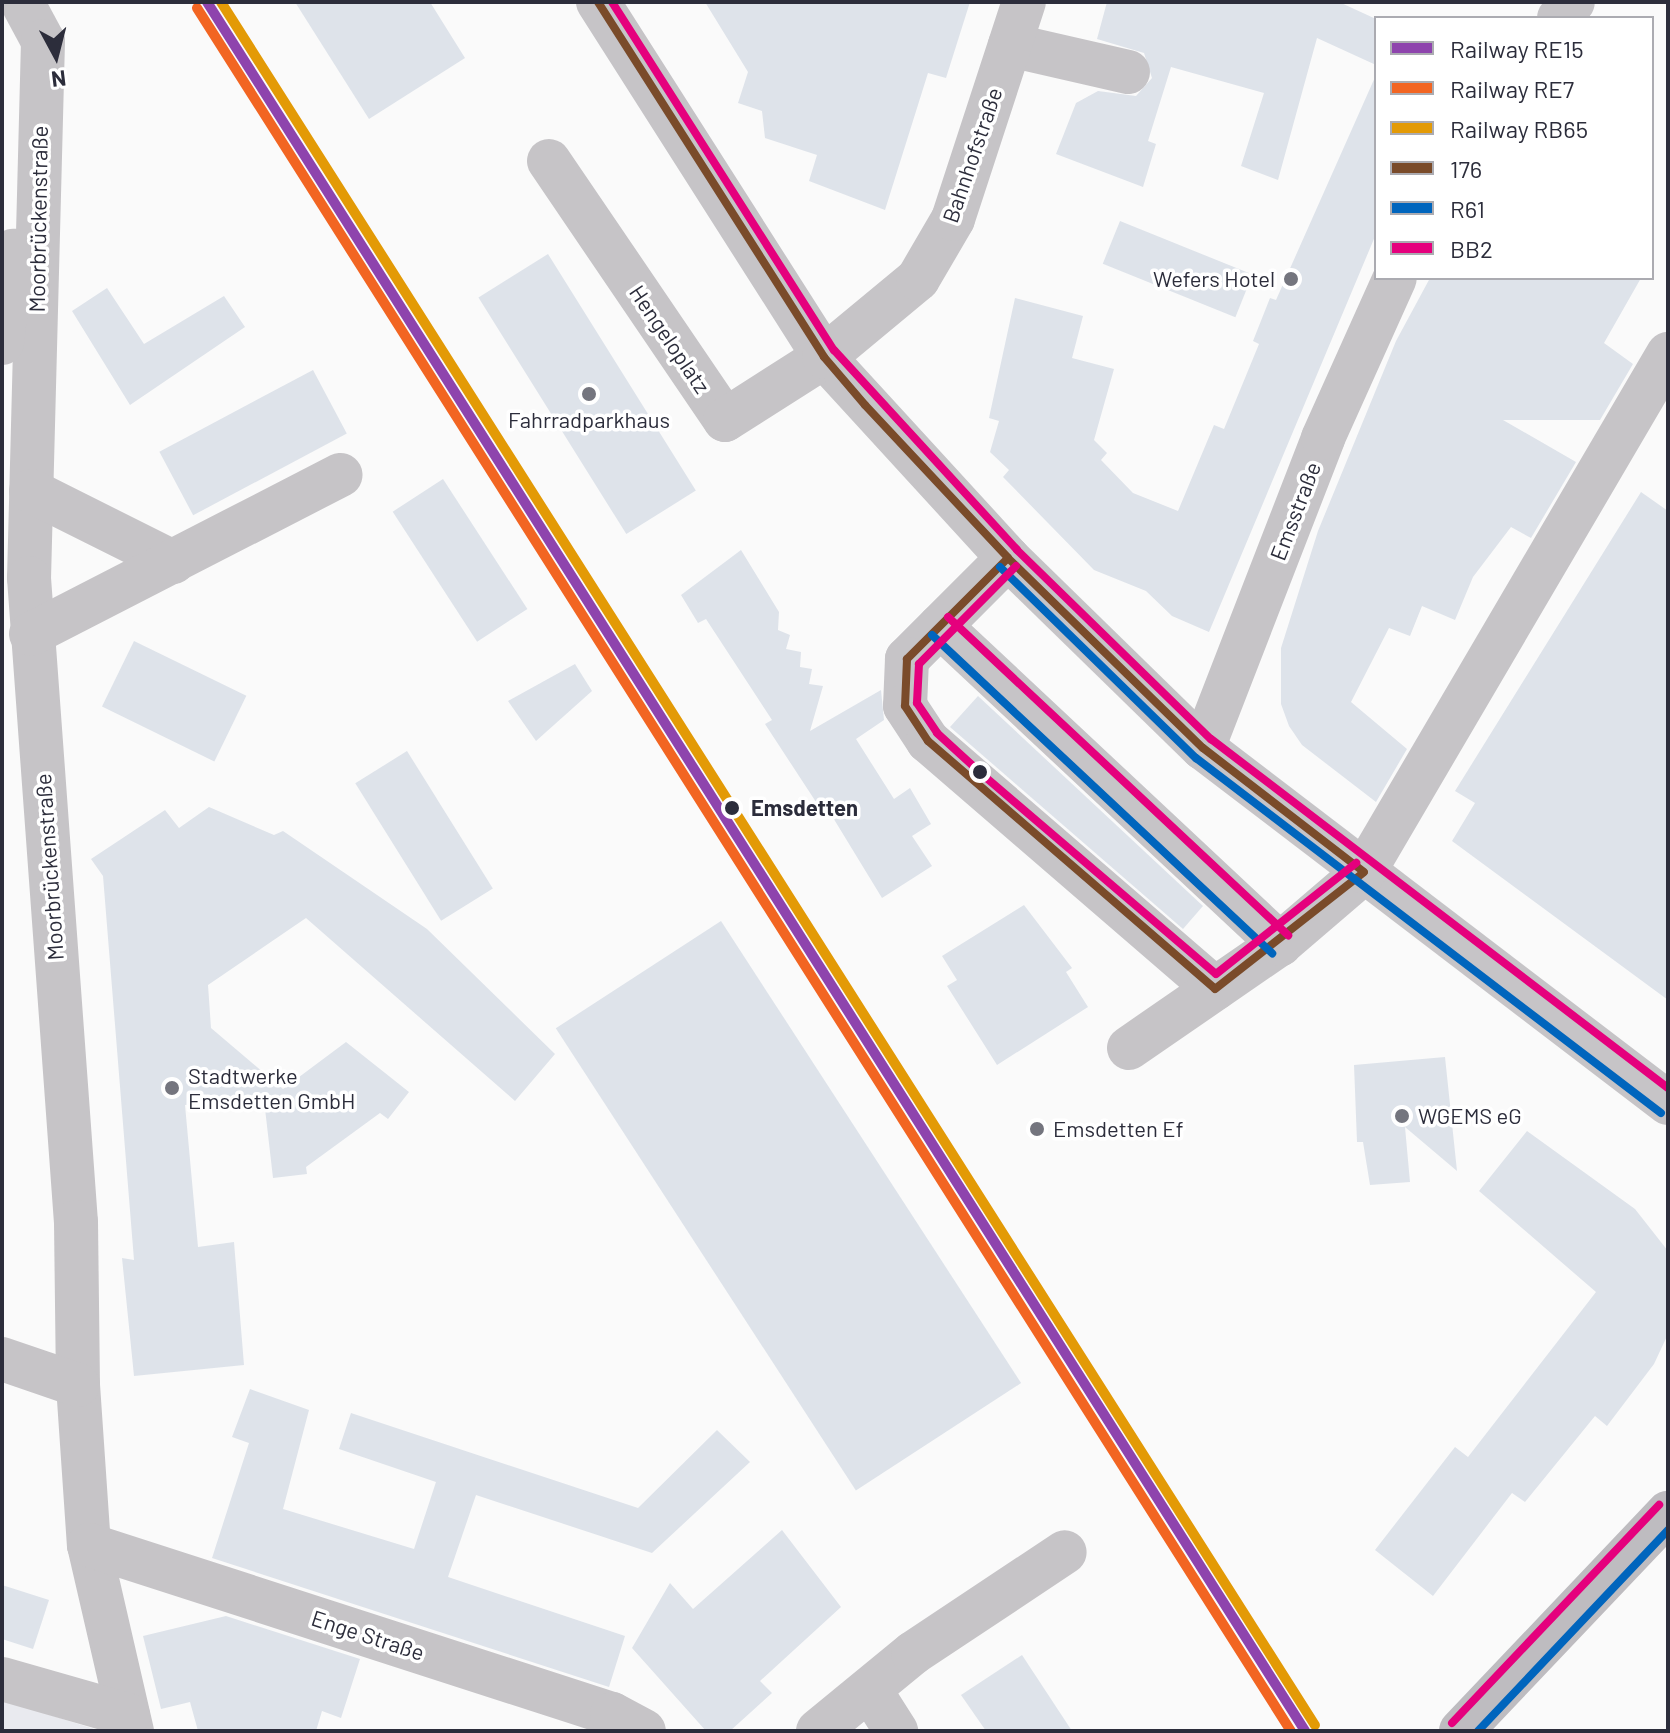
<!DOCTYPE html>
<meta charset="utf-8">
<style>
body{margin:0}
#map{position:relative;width:1670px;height:1733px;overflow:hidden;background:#fafafa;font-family:Barlow,sans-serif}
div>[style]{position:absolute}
.built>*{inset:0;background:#e9eaef}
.building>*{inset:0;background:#dee3ea;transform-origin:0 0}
.minor>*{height:44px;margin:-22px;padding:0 22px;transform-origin:22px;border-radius:22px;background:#c6c4c7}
.major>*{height:44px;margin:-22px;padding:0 22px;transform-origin:22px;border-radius:22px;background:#bebcc0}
.bus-1>*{height:8px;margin:-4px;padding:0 4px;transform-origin:4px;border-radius:4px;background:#7a4b2a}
.bus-2>*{height:8px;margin:-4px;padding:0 4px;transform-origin:4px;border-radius:4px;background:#0065bd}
.bus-3>*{height:8px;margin:-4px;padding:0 4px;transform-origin:4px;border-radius:4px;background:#e5007d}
.rail-1>*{height:10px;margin:-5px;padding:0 5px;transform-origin:5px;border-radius:5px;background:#8e44ad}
.rail-2>*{height:10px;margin:-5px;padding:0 5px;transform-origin:5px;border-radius:5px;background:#f26522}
.rail-3>*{height:10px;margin:-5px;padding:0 5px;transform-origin:5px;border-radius:5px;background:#e39a06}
.dots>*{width:22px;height:22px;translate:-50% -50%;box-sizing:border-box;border:4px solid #fff;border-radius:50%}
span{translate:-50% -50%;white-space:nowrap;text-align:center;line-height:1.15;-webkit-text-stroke:7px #fff;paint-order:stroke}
.street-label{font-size:22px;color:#2c2d3b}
.poi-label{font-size:22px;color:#2c2d3b}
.right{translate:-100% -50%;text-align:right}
.left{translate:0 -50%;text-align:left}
.stop-label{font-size:22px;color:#2c2d3b;font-weight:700}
.frame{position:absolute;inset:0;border:4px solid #2c2d3b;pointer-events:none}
.legend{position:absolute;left:1374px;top:16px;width:280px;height:264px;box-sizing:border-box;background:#fff;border:2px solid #ababb1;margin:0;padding:10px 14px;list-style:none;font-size:24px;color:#2c2d3b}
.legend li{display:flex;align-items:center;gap:16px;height:40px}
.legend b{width:40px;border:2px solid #ababb1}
.north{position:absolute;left:16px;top:16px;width:80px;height:80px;-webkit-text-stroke:6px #fff;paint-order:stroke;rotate:173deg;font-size:22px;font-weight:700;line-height:32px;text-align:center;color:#2c2d3b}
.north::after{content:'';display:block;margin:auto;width:28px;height:36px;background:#2c2d3b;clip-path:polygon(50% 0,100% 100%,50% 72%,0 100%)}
</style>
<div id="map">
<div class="built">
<div style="clip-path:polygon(2px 1700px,101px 1731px,2px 1731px)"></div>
</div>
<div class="building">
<div style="clip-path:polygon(295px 2px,430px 2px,465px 58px,369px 119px)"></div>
<div style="clip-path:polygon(705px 2px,970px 2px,946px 78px,928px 73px,885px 210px,809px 181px,817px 155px,765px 138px,762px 111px,738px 103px,748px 72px)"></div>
<div style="clip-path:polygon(1107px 2px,1339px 2px,1376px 19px,1376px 65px,1317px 38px,1278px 180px,1241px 166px,1264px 93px,1171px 67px,1148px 141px,1156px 144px,1143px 187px,1056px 154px,1076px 103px,1098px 91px,1136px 96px,1152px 78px,1144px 53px,1097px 39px)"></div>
<div style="clip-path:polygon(1376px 75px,1376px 234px,1209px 632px,1172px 616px,1146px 591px,1094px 570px,1003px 477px,1009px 470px,990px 452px,999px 421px,989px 418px,1015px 298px,1083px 316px,1072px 358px,1114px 369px,1094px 440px,1107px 453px,1101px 460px,1133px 493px,1178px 511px,1214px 425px,1224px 429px,1259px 344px,1253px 341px,1270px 298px,1276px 300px)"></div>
<div style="left:1120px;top:221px;width:143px;height:46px;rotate:22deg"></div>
<div style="left:548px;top:254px;width:279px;height:82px;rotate:58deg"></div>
<div style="clip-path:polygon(1430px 278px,1641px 278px,1604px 343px,1633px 364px,1600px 420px,1503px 420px,1576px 462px,1531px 538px,1511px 527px,1473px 577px,1455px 620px,1422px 606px,1410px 636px,1389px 628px,1351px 702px,1407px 749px,1376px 802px,1302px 745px,1289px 726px,1281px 704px,1281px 648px,1318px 531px,1396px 341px)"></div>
<div style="clip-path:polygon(107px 288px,144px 344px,224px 296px,245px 327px,130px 405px,72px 311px)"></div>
<div style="left:313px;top:370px;width:72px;height:174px;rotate:62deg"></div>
<div style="left:443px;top:479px;width:155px;height:60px;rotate:57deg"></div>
<div style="clip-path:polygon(1641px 492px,1668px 511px,1668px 1000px,1452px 841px,1475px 803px,1455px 791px)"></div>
<div style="clip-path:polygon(741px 550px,779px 612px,778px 630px,790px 635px,786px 649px,801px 652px,800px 667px,812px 669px,809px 684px,823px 686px,810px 731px,881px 690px,884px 720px,856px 739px,894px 799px,910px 788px,931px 824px,912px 836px,932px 866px,882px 898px,821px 798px,816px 802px,765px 724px,772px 720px,706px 619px,698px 623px,681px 595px)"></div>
<div style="left:134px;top:641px;width:125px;height:73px;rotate:26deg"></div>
<div style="clip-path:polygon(575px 664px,592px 691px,536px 741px,508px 701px)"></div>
<div style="clip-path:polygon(978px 696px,1203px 906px,1183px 929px,950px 727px)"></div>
<div style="left:407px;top:751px;width:162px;height:61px;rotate:58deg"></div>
<div style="clip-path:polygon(209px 807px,274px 835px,283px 831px,427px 929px,555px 1054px,515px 1101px,306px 918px,208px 985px,211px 1028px,283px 1089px,346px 1042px,409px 1092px,388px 1119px,380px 1113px,306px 1167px,307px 1174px,273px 1178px,264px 1100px,185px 1105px,198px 1247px,234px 1242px,244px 1365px,134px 1376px,122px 1258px,134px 1260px,103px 876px,91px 859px,165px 810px,179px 828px)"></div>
<div style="clip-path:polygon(1024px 905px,1072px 968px,1066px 972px,1088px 1007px,997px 1065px,947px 986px,957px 980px,942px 956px)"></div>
<div style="left:721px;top:921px;width:551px;height:197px;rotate:57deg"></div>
<div style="clip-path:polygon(1445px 1057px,1457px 1171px,1405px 1127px,1410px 1182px,1370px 1185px,1363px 1142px,1357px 1142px,1354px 1065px)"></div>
<div style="clip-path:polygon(1527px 1131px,1635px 1209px,1668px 1251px,1668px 1334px,1654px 1364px,1607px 1426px,1595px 1416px,1525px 1502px,1512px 1493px,1433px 1596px,1375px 1550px,1455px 1447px,1468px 1457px,1596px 1292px,1479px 1191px)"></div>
<div style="clip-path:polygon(250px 1389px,309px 1410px,283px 1509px,414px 1549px,436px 1482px,339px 1449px,351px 1413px,638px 1508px,717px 1430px,750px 1462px,652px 1553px,476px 1495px,448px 1577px,625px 1636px,609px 1687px,212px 1558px,249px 1443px,232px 1437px)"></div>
<div style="clip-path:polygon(782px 1530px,841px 1607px,760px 1681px,772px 1693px,730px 1731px,706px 1731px,632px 1648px,670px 1583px,693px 1609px)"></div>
<div style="clip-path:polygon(2px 1585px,49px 1600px,33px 1649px,2px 1639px)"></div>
<div style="clip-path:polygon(226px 1616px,360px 1659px,341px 1718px,322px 1711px,316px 1731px,198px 1731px,190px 1702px,161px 1709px,143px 1636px)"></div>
<div style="clip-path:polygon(1022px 1655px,1072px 1731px,986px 1731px,961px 1695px)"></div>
</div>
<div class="minor">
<div style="left:22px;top:2px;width:44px;rotate:61.7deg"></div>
<div style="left:43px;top:41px;width:537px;rotate:91.49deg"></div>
<div style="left:29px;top:578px;width:646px;rotate:85.83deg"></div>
<div style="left:76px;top:1222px;width:163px;rotate:89.3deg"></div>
<div style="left:78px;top:1385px;width:160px;rotate:86.1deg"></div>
<div style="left:89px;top:1545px;width:191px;rotate:77deg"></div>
<div style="left:598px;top:2px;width:421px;rotate:57.5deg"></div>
<div style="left:824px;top:357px;width:273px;rotate:47.5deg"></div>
<div style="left:1008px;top:558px;width:272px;rotate:44.3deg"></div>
<div style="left:1203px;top:748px;width:585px;rotate:37.36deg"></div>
<div style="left:1559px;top:18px;width:21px;rotate:-49deg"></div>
<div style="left:1010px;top:45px;width:121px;rotate:12.9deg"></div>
<div style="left:549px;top:161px;width:313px;rotate:55.8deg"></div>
<div style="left:725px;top:420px;width:117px;rotate:-32.5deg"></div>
<div style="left:824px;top:357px;width:122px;rotate:-39.7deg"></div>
<div style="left:918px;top:279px;width:69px;rotate:-59.7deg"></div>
<div style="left:953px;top:219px;width:228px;rotate:-71.9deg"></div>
<div style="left:2px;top:343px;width:93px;rotate:-83.2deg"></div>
<div style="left:31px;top:491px;width:159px;rotate:26.6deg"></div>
<div style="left:1008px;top:558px;width:143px;rotate:135deg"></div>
<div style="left:907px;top:659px;width:47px;rotate:92.4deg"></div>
<div style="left:905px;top:706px;width:42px;rotate:56.7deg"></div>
<div style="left:928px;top:741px;width:379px;rotate:40.8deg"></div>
<div style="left:940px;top:626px;width:466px;rotate:43.1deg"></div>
<div style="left:31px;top:634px;width:348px;rotate:-27.2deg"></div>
<div style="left:1203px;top:748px;width:332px;rotate:-68.8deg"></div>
<div style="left:1323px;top:438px;width:175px;rotate:-65.8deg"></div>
<div style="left:1129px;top:1048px;width:183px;rotate:-34.6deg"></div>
<div style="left:1280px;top:944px;width:111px;rotate:-40.6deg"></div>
<div style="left:1364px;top:872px;width:601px;rotate:-59.59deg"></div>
<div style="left:2px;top:1359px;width:80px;rotate:18.9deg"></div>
<div style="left:89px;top:1545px;width:550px;rotate:17.91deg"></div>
<div style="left:612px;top:1714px;width:36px;rotate:28deg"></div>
<div style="left:2px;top:1679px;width:131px;rotate:15.9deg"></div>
<div style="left:870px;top:1690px;width:49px;rotate:57.6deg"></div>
<div style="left:818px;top:1731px;width:123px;rotate:-39.4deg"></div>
<div style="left:913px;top:1653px;width:182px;rotate:-33.6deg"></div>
</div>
<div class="major">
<div style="left:1461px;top:1731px;width:301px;rotate:-46.5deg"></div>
</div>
<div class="bus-1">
<div style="left:598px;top:2px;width:421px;rotate:57.5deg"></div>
<div style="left:824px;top:357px;width:63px;rotate:49.5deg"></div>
<div style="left:865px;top:405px;width:209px;rotate:46.9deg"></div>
<div style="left:1008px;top:558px;width:272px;rotate:44.3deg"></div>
<div style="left:1203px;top:748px;width:203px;rotate:37.6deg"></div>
<div style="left:1008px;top:558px;width:143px;rotate:135deg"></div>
<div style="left:907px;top:659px;width:47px;rotate:92.4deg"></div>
<div style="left:905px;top:706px;width:42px;rotate:56.7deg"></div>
<div style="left:928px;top:741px;width:379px;rotate:40.8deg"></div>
<div style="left:1215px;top:989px;width:189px;rotate:-38.1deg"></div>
</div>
<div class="bus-2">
<div style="left:1000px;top:567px;width:274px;rotate:44.3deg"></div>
<div style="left:1196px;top:758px;width:585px;rotate:37.36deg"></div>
<div style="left:932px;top:635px;width:466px;rotate:43.1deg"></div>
<div style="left:1478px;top:1731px;width:277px;rotate:-46.6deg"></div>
</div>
<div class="bus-3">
<div style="left:612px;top:2px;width:413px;rotate:57.5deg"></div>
<div style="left:834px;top:350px;width:271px;rotate:47.5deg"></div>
<div style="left:1017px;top:550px;width:271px;rotate:44.3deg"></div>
<div style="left:1211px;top:739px;width:575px;rotate:37.37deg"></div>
<div style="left:1016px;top:566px;width:138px;rotate:134.7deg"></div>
<div style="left:919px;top:664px;width:39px;rotate:93deg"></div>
<div style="left:917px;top:703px;width:36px;rotate:56deg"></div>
<div style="left:937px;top:733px;width:62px;rotate:42.4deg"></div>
<div style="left:983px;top:775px;width:306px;rotate:40.5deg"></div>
<div style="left:1216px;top:974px;width:179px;rotate:-38.4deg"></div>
<div style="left:948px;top:617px;width:466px;rotate:43.1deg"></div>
<div style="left:1452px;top:1723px;width:301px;rotate:-46.5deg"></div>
</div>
<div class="rail-1">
<div style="left:207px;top:2px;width:2048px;rotate:57.58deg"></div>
</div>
<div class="rail-2">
<div style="left:197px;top:8px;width:2041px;rotate:57.59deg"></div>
</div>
<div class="rail-3">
<div style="left:221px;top:2px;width:2041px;rotate:57.59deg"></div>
</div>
<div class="dots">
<div style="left:1291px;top:279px;background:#74757e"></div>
<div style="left:589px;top:394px;background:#74757e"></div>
<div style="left:980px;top:772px;background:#2c2d3b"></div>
<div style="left:732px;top:808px;background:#2c2d3b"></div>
<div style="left:172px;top:1088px;background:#74757e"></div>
<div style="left:1402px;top:1116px;background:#74757e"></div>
<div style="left:1037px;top:1129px;background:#74757e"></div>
</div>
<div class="street-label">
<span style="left:972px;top:155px;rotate:-71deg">Bahnhofstraße</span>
<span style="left:38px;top:219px;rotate:-89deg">Moorbrückenstraße</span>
<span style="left:670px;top:339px;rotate:56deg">Hengeloplatz</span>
<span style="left:1295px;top:511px;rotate:-69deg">Emsstraße</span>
<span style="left:49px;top:867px;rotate:-94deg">Moorbrückenstraße</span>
<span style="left:368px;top:1635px;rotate:18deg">Enge Straße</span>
</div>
<div class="poi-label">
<span class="right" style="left:1275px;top:279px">Wefers Hotel</span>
<span style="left:589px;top:420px">Fahrradparkhaus</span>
<span class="left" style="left:188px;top:1088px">Stadtwerke<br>Emsdetten GmbH</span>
<span class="left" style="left:1418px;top:1116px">WGEMS eG</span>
<span class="left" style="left:1053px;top:1129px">Emsdetten Ef</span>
</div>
<div class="stop-label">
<span class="left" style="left:751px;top:808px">Emsdetten</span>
</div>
<div class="frame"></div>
<ul class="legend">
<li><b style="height:10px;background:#8e44ad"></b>Railway RE15</li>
<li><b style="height:10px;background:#f26522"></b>Railway RE7</li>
<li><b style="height:10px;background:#e39a06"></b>Railway RB65</li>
<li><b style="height:10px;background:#7a4b2a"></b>176</li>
<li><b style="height:10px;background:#0065bd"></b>R61</li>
<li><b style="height:10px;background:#e5007d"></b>BB2</li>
</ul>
<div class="north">N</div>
</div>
